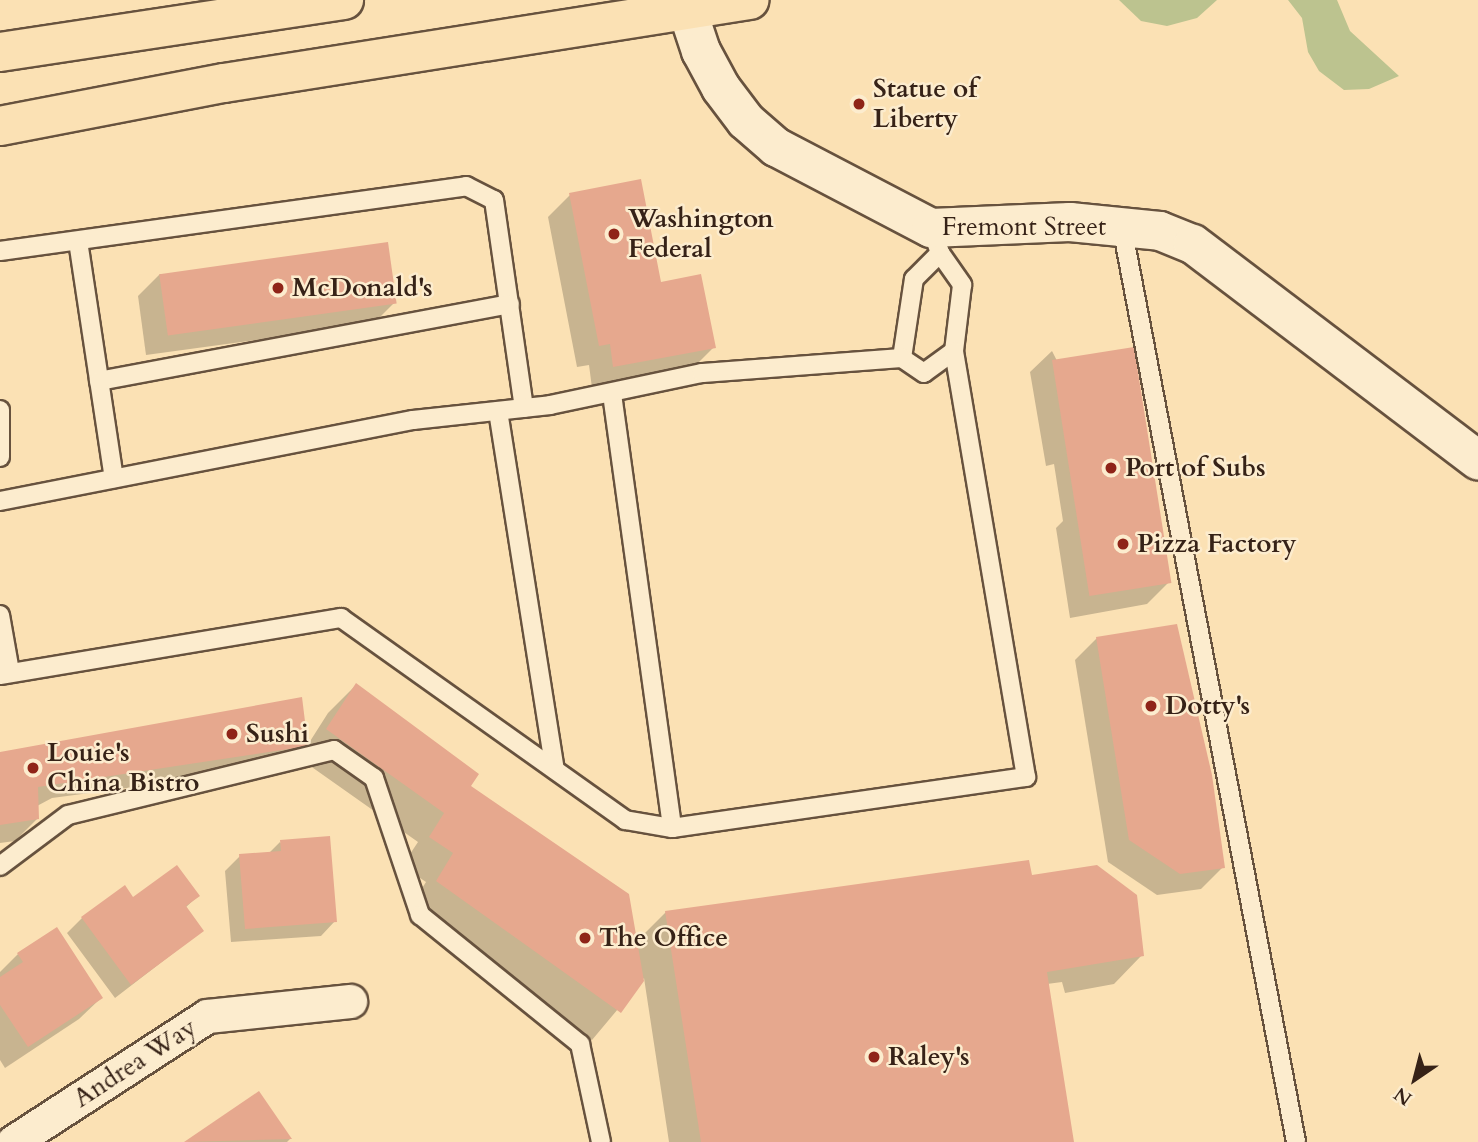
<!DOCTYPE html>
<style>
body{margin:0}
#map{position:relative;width:1478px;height:1142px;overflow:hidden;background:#fbe1b4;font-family:Cardo,serif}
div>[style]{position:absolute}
.green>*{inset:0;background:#bcc38f}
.shadow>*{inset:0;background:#0003}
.building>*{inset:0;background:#e6a88e;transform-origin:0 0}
.roads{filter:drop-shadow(2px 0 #67523e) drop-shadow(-2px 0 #67523e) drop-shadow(0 2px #67523e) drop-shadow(0 -2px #67523e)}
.lane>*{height:18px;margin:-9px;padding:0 9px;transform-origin:9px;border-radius:9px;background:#fcecce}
.street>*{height:33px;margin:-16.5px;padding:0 16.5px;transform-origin:16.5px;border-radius:16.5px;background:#fcecce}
.secondary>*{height:38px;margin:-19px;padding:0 19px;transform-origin:19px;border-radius:19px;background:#fcecce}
.highway>*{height:38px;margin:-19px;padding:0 19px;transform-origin:19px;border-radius:19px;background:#fbe1b4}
.dots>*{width:19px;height:19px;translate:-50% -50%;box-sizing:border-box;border:4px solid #fcecce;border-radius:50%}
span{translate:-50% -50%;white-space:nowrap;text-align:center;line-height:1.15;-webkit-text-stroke:5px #fcecce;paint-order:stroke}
.poi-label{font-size:26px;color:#362217;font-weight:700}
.left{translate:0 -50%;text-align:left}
.street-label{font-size:26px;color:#362217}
.north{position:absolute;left:1380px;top:1044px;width:70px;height:70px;-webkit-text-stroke:5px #fcecce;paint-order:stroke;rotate:215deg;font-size:19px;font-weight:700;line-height:28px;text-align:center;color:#362217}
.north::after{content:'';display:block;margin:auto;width:24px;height:32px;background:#362217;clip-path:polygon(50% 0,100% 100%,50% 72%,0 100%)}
</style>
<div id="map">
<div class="green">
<div style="clip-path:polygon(1119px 0,1217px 0,1197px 18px,1167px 26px,1141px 21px)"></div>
<div style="clip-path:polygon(1288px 0,1337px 0,1350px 31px,1399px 76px,1369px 89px,1344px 90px,1319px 71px,1308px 52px,1302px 18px)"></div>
</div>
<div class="shadow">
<div style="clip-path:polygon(570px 195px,660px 284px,714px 347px,692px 369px,592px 388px,589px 365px,577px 367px,548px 217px)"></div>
<div style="clip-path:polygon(160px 274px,395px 302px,373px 324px,146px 355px,138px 296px)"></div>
<div style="clip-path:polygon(1052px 351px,1169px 582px,1147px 604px,1070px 618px,1056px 528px,1063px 521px,1054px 464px,1046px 466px,1030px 372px)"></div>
<div style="clip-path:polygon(1097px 638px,1223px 867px,1201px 889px,1157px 895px,1108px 862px,1075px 660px)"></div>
<div style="clip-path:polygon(356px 685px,636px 942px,666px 912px,1030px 878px,1142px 955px,1114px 984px,1065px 993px,1062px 982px,1047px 984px,1072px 1142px,669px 1142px,644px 978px,592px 1040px,409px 909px,426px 882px,402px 866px,418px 842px,299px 758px,303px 748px,285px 767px,52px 798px,37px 806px,37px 819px,15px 841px,0 843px,0 754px,307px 746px,328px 713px)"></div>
<div style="clip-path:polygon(280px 842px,335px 921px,321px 936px,231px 942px,225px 871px,240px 856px,268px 854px)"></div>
<div style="clip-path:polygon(198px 896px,185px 908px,202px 931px,115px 998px,67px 933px,82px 918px,133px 899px)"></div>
<div style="clip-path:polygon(18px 954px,101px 998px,79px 1019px,5px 1068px,0 1060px,0 972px)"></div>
<div style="clip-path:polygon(258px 1094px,290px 1139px,287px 1142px,187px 1142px)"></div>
</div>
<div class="building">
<div style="clip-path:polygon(641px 179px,661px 282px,701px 274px,716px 348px,613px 367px,610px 344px,599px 346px,569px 193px)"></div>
<div style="left:388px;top:242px;width:62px;height:231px;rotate:82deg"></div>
<div style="left:1134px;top:347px;width:239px;height:83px;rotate:81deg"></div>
<div style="clip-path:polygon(1177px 624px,1212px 775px,1225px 868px,1180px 874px,1129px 840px,1096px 637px)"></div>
<div style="clip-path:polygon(356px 683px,479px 774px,471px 786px,629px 894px,644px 981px,621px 1013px,436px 881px,453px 853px,429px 837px,444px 813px,326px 729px)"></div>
<div style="clip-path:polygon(302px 697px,308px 746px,38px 787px,39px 819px,0 825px,0 752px)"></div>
<div style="clip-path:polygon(330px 836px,337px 922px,245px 929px,239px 854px,281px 851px,280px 840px)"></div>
<div style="clip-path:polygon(1029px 860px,1032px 875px,1097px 865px,1137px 895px,1144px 956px,1047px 972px,1074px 1142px,701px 1142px,665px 911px)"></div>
<div style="clip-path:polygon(177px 865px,200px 896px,186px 906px,204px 931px,131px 985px,81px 917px,125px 885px,133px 897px)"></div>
<div style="clip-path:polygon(57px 927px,103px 998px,28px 1047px,0 1005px,0 977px,23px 962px,17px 953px)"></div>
<div style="clip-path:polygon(259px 1091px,292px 1139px,184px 1142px)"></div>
</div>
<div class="roads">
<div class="lane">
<div style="left:1122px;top:227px;width:931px;rotate:79.23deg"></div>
<div style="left:931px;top:228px;width:27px;rotate:70deg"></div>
<div style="left:940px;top:253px;width:39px;rotate:55deg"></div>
<div style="left:962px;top:285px;width:66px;rotate:96.9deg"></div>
<div style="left:954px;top:351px;width:37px;rotate:144deg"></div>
<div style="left:924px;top:373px;width:27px;rotate:-146deg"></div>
<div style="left:902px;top:358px;width:80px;rotate:-81.4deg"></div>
<div style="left:914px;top:279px;width:37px;rotate:-45deg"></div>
<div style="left:78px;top:241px;width:240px;rotate:81.4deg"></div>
<div style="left:0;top:251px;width:471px;rotate:-7.9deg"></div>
<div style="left:466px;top:186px;width:31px;rotate:27deg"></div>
<div style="left:494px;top:200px;width:210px;rotate:81.8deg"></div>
<div style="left:99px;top:381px;width:418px;rotate:-10.6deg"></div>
<div style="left:612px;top:394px;width:438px;rotate:82.1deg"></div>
<div style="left:0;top:410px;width:47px;rotate:90deg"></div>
<div style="left:498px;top:411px;width:363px;rotate:81deg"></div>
<div style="left:0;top:501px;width:421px;rotate:-11.1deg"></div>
<div style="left:413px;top:420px;width:138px;rotate:-6.2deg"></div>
<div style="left:550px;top:405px;width:155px;rotate:-11.9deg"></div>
<div style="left:702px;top:373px;width:201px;rotate:-4.3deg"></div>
<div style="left:0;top:615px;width:58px;rotate:80deg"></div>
<div style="left:0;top:675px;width:346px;rotate:-9.5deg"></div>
<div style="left:341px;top:618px;width:349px;rotate:35.4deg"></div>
<div style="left:625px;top:820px;width:48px;rotate:9.7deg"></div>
<div style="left:672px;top:828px;width:358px;rotate:-8.2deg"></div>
<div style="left:1026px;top:777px;width:432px;rotate:-99.6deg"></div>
<div style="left:0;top:866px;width:85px;rotate:-36.9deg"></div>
<div style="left:68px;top:815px;width:274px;rotate:-13.7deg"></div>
<div style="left:334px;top:750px;width:49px;rotate:35deg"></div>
<div style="left:374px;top:778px;width:145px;rotate:71.4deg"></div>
<div style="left:420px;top:915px;width:206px;rotate:38.9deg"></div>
<div style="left:580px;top:1044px;width:100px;rotate:77.9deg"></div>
</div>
<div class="street">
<div style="left:13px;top:1142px;width:231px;rotate:-33deg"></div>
<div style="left:207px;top:1016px;width:144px;rotate:-6deg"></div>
</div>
<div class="secondary">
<div style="left:684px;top:0;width:54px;rotate:71.6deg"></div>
<div style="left:701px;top:51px;width:42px;rotate:61.6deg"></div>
<div style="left:721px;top:88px;width:41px;rotate:52.9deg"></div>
<div style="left:746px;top:121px;width:40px;rotate:41deg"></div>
<div style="left:776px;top:147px;width:175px;rotate:27.6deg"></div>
<div style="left:931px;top:228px;width:139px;rotate:-2.5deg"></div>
<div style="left:1070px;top:222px;width:90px;rotate:5.7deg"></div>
<div style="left:1160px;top:231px;width:35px;rotate:22deg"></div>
<div style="left:1193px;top:244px;width:358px;rotate:37.2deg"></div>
</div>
<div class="highway">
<div style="left:0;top:52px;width:348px;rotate:-8.6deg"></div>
<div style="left:0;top:126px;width:228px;rotate:-10.9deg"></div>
<div style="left:224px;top:83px;width:532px;rotate:-8.98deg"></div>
</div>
</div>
<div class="dots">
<div style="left:859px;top:104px;background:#8f2418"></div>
<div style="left:614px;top:234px;background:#8f2418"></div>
<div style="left:278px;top:288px;background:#8f2418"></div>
<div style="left:1111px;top:468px;background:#8f2418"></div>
<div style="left:1123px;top:544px;background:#8f2418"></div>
<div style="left:1151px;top:706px;background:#8f2418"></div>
<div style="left:232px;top:734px;background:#8f2418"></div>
<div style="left:33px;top:768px;background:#8f2418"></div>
<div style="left:585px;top:938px;background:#8f2418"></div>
<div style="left:874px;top:1057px;background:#8f2418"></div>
</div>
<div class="poi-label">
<span class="left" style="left:873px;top:104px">Statue of<br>Liberty</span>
<span class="left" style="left:628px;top:234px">Washington<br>Federal</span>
<span class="left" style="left:292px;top:288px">McDonald's</span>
<span class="left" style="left:1125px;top:468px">Port of Subs</span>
<span class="left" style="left:1137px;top:544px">Pizza Factory</span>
<span class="left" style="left:1165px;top:706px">Dotty's</span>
<span class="left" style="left:246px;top:734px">Sushi</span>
<span class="left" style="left:47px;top:768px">Louie's<br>China Bistro</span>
<span class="left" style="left:599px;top:938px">The Office</span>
<span class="left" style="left:888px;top:1057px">Raley's</span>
</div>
<div class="street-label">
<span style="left:1024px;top:227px">Fremont Street</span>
<span style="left:135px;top:1063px;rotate:-33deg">Andrea Way</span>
</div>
<div class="north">N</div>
</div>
